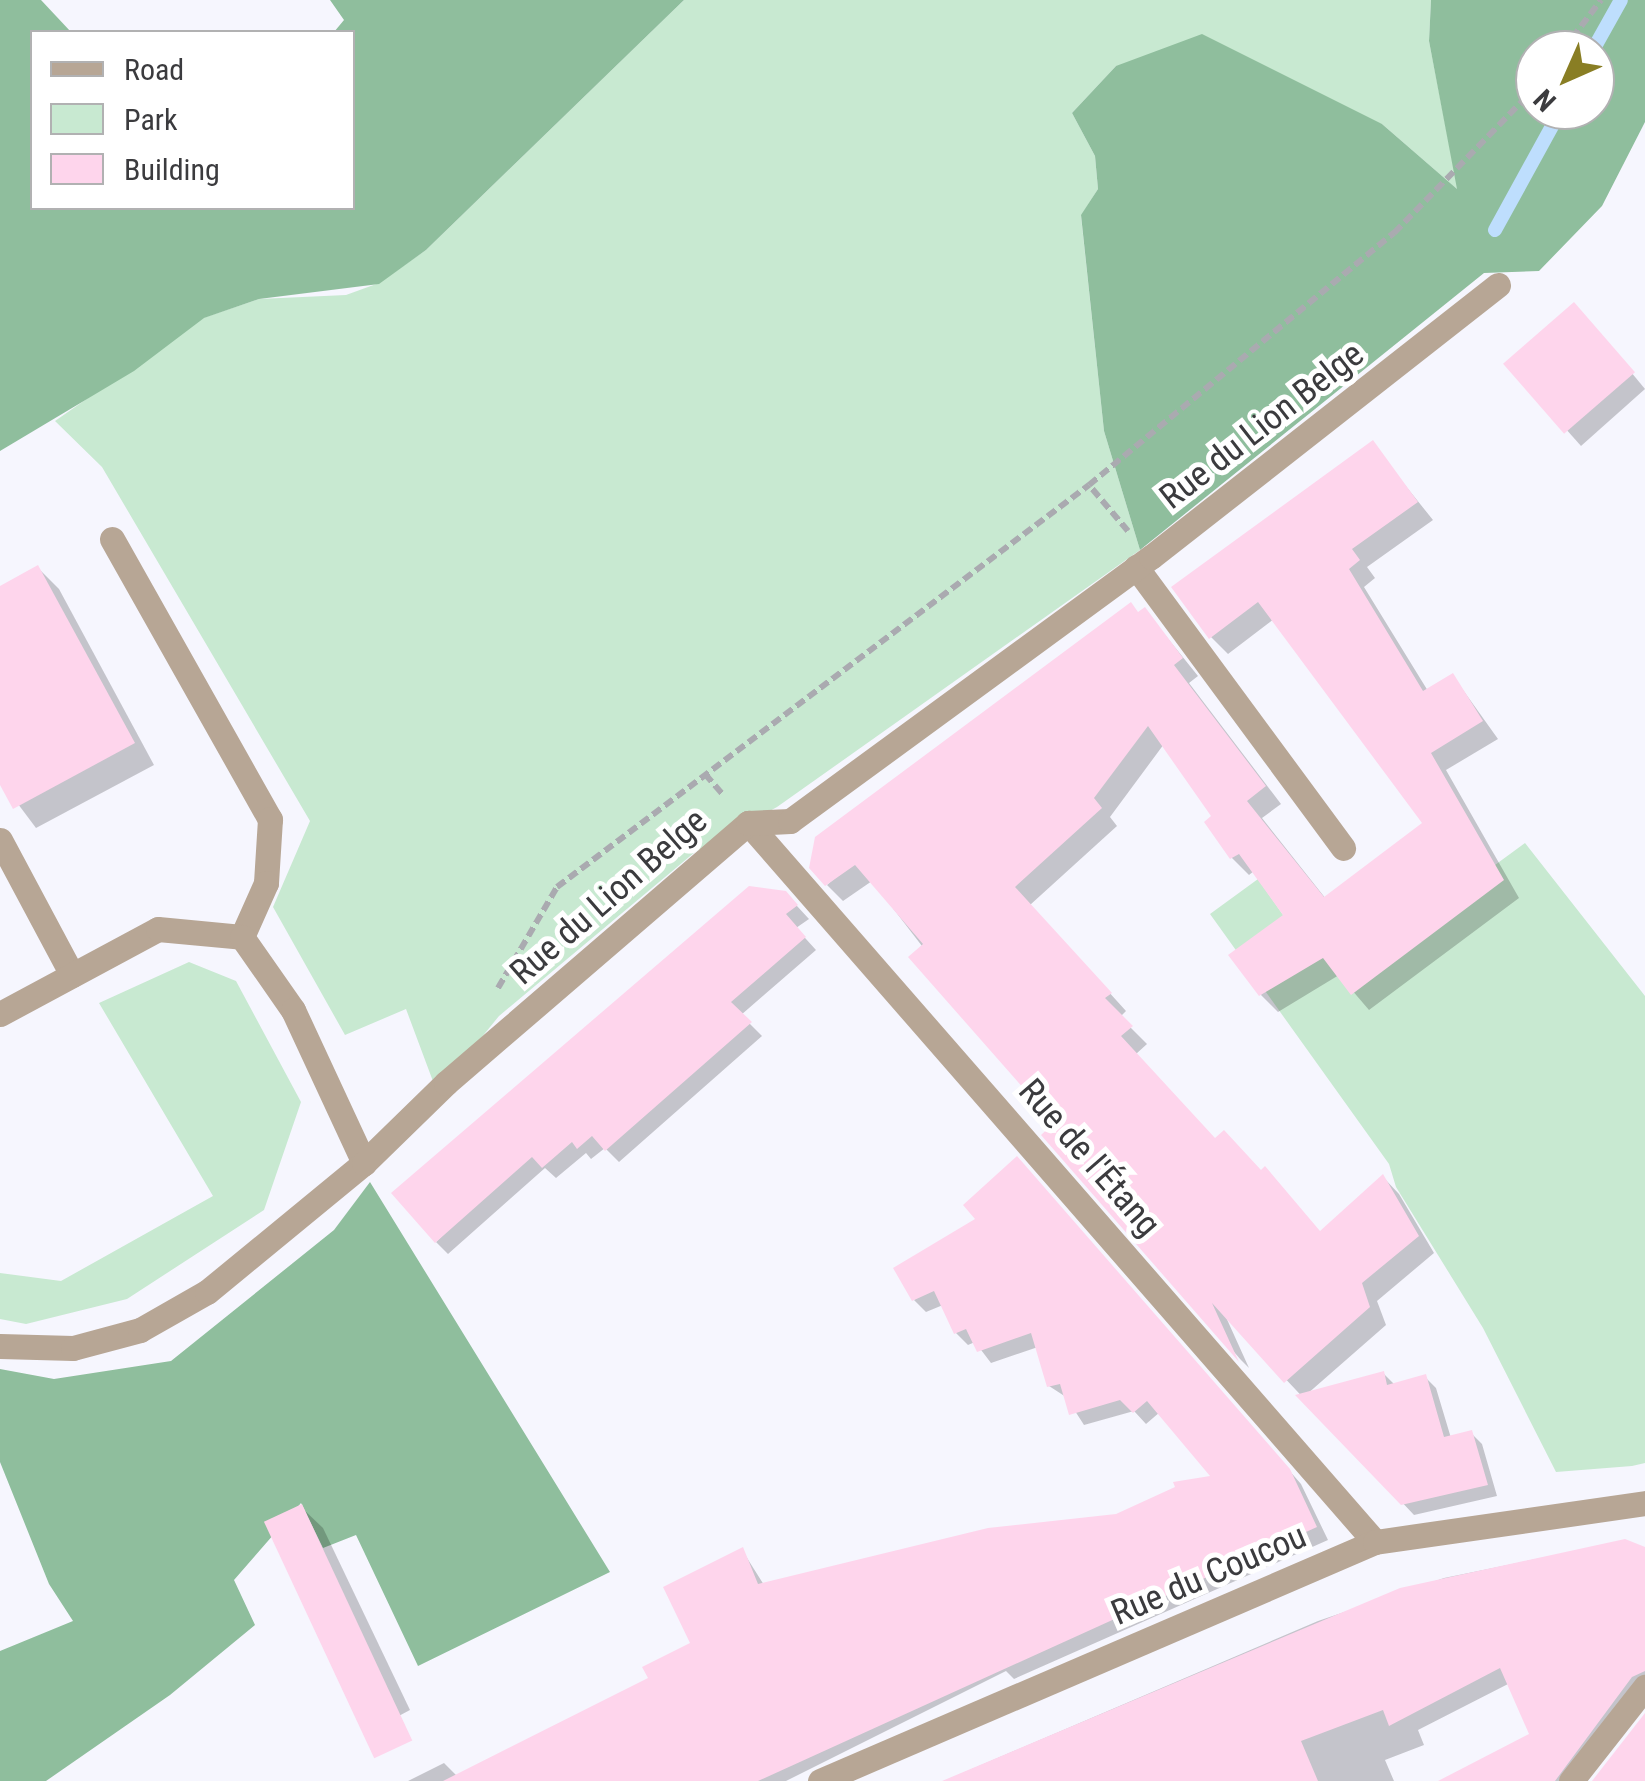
<!DOCTYPE html>
<meta charset="utf-8">
<style>
body{margin:0}
#map{position:relative;width:1645px;height:1781px;overflow:hidden;background:#f6f6fe;font-family:"Roboto Condensed",sans-serif}
div>[style]{position:absolute}
.green>*{inset:0;background:#c8e9d1}
.forest>*{inset:0;background:#8fbe9d}
.shadow>*{inset:0;background:#0003}
.stream>*{height:14px;margin:-7px;padding:0 7px;transform-origin:7px;border-radius:7px;background:#bedefd}
.building>*{inset:0;background:#fed5ec;transform-origin:0 0}
.path>*{height:6px;margin-top:-3px;transform-origin:0;background:repeating-linear-gradient(90deg,#aaaab0 0 10px,transparent 0 15px)}
.lane>*{height:25px;margin:-12.5px;padding:0 12.5px;transform-origin:12.5px;border-radius:12.5px;background:#b7a695}
.street>*{height:25px;margin:-12.5px;padding:0 12.5px;transform-origin:12.5px;border-radius:12.5px;background:#b7a695}
span{translate:-50% -50%;white-space:nowrap;text-align:center;line-height:1.15;-webkit-text-stroke:10px #fff;paint-order:stroke}
.street-label{font-size:35px;color:#3b3b3e}
.legend{position:absolute;left:30px;top:30px;width:325px;height:180px;box-sizing:border-box;background:#fff;border:2px solid #b1b1b2;margin:0;padding:12px 18px;list-style:none;font-size:30px;color:#3b3b3e}
.legend li{display:flex;align-items:center;gap:20px;height:50px}
.legend b{width:50px;border:2px solid #b1b1b2}
.north{position:absolute;left:1515px;top:30px;width:100px;height:100px;box-sizing:border-box;background:#fff;border:2px solid #b1b1b2;border-radius:50%;rotate:225deg;font-size:28px;font-weight:700;line-height:40px;text-align:center;color:#3b3b3e}
.north::after{content:'';display:block;margin:auto;width:35px;height:45px;background:#897e24;clip-path:polygon(50% 0,100% 100%,50% 72%,0 100%)}
</style>
<div id="map">
<div class="green">
<div style="clip-path:polygon(684px 0,1431px 0,1429px 41px,1458px 190px,1382px 124px,1116px 66px,1072px 113px,1095px 156px,1098px 189px,1081px 216px,1104px 431px,1140px 550px,777px 807px,695px 852px,499px 1016px,437px 1092px,406px 1009px,345px 1035px,273px 907px,310px 821px,102px 467px,55px 421px,203px 318px,259px 299px,346px 295px,379px 283px,426px 250px)"></div>
<div style="clip-path:polygon(1525px 843px,1645px 996px,1645px 1463px,1632px 1466px,1556px 1472px,1483px 1328px,1396px 1187px,1389px 1164px,1210px 914px,1258px 879px,1315px 961px,1465px 887px)"></div>
<div style="clip-path:polygon(189px 962px,236px 981px,301px 1102px,264px 1210px,127px 1299px,26px 1324px,0 1319px,0 1273px,61px 1281px,213px 1196px,99px 1003px)"></div>
</div>
<div class="forest">
<div style="clip-path:polygon(0 0,41px 0,71px 32px,32px 32px,32px 208px,352px 208px,352px 32px,334px 32px,344px 20px,330px 0,684px 0,426px 250px,379px 284px,259px 299px,204px 318px,134px 371px,0 451px)"></div>
<div style="clip-path:polygon(evenodd,1431px 0,1645px 0,1645px 122px,1602px 206px,1539px 271px,1484px 273px,1140px 550px,1104px 431px,1081px 215px,1098px 189px,1095px 156px,1072px 113px,1116px 66px,1202px 34px,1382px 124px,1457px 189px,1429px 41px,1431px 0,1535px 50px,1595px 50px,1595px 110px,1535px 110px,1535px 50px)"></div>
<div style="clip-path:polygon(370px 1182px,610px 1572px,418px 1666px,356px 1535px,323px 1548px,301px 1503px,234px 1580px,255px 1625px,170px 1695px,46px 1781px,0 1781px,0 1651px,73px 1621px,49px 1584px,0 1462px,0 1369px,54px 1379px,171px 1361px,334px 1230px)"></div>
</div>
<div class="shadow">
<div style="clip-path:polygon(1588px 320px,1645px 389px,1581px 446px,1508px 364px)"></div>
<div style="clip-path:polygon(1372px 444px,1433px 520px,1367px 567px,1375px 578px,1364px 587px,1428px 691px,1453px 676px,1498px 739px,1446px 770px,1519px 898px,1369px 1010px,1339px 975px,1278px 1012px,1261px 995px,1286px 916px,1254px 871px,1249px 875px,1232px 858px,1215px 816px,1164px 744px,1110px 817px,1117px 826px,1030px 905px,1126px 1011px,1120px 1017px,1147px 1044px,1136px 1054px,1216px 1141px,1321px 1233px,1383px 1177px,1399px 1194px,1434px 1253px,1377px 1301px,1386px 1325px,1306px 1395px,1384px 1374px,1395px 1385px,1425px 1377px,1436px 1388px,1451px 1438px,1471px 1433px,1482px 1444px,1497px 1496px,1414px 1515px,1225px 1315px,1249px 1368px,1241px 1360px,1045px 1135px,1058px 1123px,872px 881px,843px 901px,827px 885px,1145px 610px,1198px 676px,1189px 683px,1281px 804px,1262px 818px,1326px 899px,1425px 824px,1274px 619px,1228px 654px,1211px 637px)"></div>
<div style="clip-path:polygon(38px 568px,59px 589px,154px 765px,36px 828px,0 780px,0 589px)"></div>
<div style="clip-path:polygon(785px 893px,809px 919px,796px 928px,816px 950px,741px 1015px,762px 1036px,619px 1162px,605px 1148px,591px 1159px,586px 1153px,556px 1178px,545px 1168px,448px 1254px,436px 1242px)"></div>
<div style="clip-path:polygon(1029px 1172px,1301px 1484px,1328px 1540px,1014px 1679px,1006px 1671px,786px 1781px,408px 1781px,444px 1763px,458px 1777px,651px 1680px,694px 1644px,742px 1550px,764px 1585px,1116px 1517px,1215px 1478px,1160px 1412px,1146px 1424px,1134px 1411px,1084px 1425px,1066px 1397px,1049px 1386px,1038px 1347px,991px 1363px,975px 1342px,968px 1345px,956px 1333px,943px 1305px,926px 1312px,914px 1300px,979px 1220px)"></div>
<div style="clip-path:polygon(302px 1508px,323px 1528px,410px 1710px,380px 1726px)"></div>
<div style="clip-path:polygon(1624px 1541px,1645px 1562px,1645px 1694px,1573px 1781px,1490px 1781px,1533px 1735px,1510px 1683px,1418px 1730px,1424px 1745px,1385px 1760px,1394px 1781px,944px 1781px,1318px 1621px,1444px 1578px)"></div>
</div>
<div class="stream">
<div style="left:1593px;top:50px;width:57px;rotate:-60.8deg"></div>
<div style="left:1495px;top:230px;width:137px;rotate:-61.2deg"></div>
</div>
<div class="building">
<div style="left:1574px;top:302px;width:93px;height:94px;rotate:49deg"></div>
<div style="clip-path:polygon(1373px 440px,1418px 502px,1352px 549px,1360px 560px,1349px 569px,1423px 691px,1453px 673px,1483px 721px,1431px 753px,1504px 880px,1351px 995px,1323px 958px,1259px 996px,1228px 955px,1283px 915px,1239px 854px,1230px 859px,1204px 822px,1211px 816px,1148px 726px,1094px 798px,1102px 808px,1015px 887px,1112px 993px,1105px 998px,1133px 1026px,1121px 1036px,1215px 1138px,1224px 1130px,1261px 1170px,1265px 1166px,1320px 1231px,1383px 1174px,1419px 1236px,1362px 1283px,1370px 1307px,1284px 1383px,1212px 1303px,1239px 1362px,1041px 1135px,1054px 1123px,908px 957px,923px 944px,855px 865px,825px 886px,809px 868px,815px 837px,1131px 602px,1138px 612px,1145px 607px,1183px 658px,1174px 665px,1266px 786px,1247px 801px,1324px 897px,1422px 823px,1258px 602px,1209px 639px,1171px 587px)"></div>
<div style="clip-path:polygon(38px 565px,135px 743px,13px 809px,0 785px,0 586px)"></div>
<div style="clip-path:polygon(749px 886px,786px 891px,798px 905px,786px 914px,806px 937px,731px 1002px,752px 1022px,605px 1151px,592px 1136px,577px 1149px,572px 1142px,542px 1168px,532px 1157px,435px 1243px,391px 1193px)"></div>
<div style="clip-path:polygon(1017px 1156px,1290px 1469px,1317px 1527px,758px 1781px,443px 1781px,648px 1678px,642px 1667px,690px 1643px,663px 1587px,743px 1547px,758px 1584px,988px 1528px,1116px 1514px,1175px 1487px,1173px 1482px,1210px 1476px,1147px 1401px,1133px 1413px,1120px 1400px,1069px 1415px,1060px 1384px,1047px 1387px,1031px 1333px,977px 1352px,966px 1329px,954px 1334px,934px 1291px,912px 1301px,893px 1268px,975px 1219px,963px 1205px)"></div>
<div style="clip-path:polygon(1384px 1371px,1387px 1385px,1426px 1374px,1444px 1437px,1472px 1430px,1488px 1485px,1401px 1505px,1295px 1395px)"></div>
<div style="left:302px;top:1504px;width:261px;height:42px;rotate:65deg"></div>
<div style="clip-path:polygon(1625px 1539px,1645px 1547px,1645px 1671px,1632px 1677px,1555px 1781px,1438px 1781px,1529px 1734px,1500px 1668px,1389px 1726px,1383px 1710px,1301px 1741px,1318px 1781px,942px 1781px,1400px 1588px)"></div>
<div style="clip-path:polygon(1645px 1713px,1645px 1781px,1592px 1781px)"></div>
</div>
<div class="path">
<div style="left:1563px;top:50px;width:63px;rotate:-52.8deg"></div>
<div style="left:1128px;top:531px;width:60px;rotate:-130.3deg"></div>
<div style="left:1089px;top:485px;width:396px;rotate:-39.6deg"></div>
<div style="left:1394px;top:233px;width:202px;rotate:-45.8deg"></div>
<div style="left:705px;top:774px;width:29px;rotate:49deg"></div>
<div style="left:498px;top:988px;width:117px;rotate:-59.7deg"></div>
<div style="left:557px;top:887px;width:667px;rotate:-37.08deg"></div>
</div>
<div class="lane">
<div style="left:112px;top:539px;width:322px;rotate:60.6deg"></div>
<div style="left:270px;top:819px;width:64px;rotate:93.6deg"></div>
<div style="left:266px;top:883px;width:59px;rotate:114deg"></div>
<div style="left:1136px;top:567px;width:349px;rotate:53.6deg"></div>
<div style="left:0;top:840px;width:153px;rotate:61.9deg"></div>
<div style="left:0;top:1014px;width:179px;rotate:-28.3deg"></div>
<div style="left:158px;top:929px;width:84px;rotate:5.4deg"></div>
<div style="left:242px;top:937px;width:89px;rotate:55.1deg"></div>
<div style="left:293px;top:1010px;width:169px;rotate:65.1deg"></div>
</div>
<div class="street">
<div style="left:748px;top:823px;width:954px;rotate:48.91deg"></div>
<div style="left:0;top:1346px;width:73px;rotate:1.6deg"></div>
<div style="left:73px;top:1348px;width:69px;rotate:-15deg"></div>
<div style="left:140px;top:1330px;width:77px;rotate:-29.6deg"></div>
<div style="left:207px;top:1292px;width:203px;rotate:-39.4deg"></div>
<div style="left:364px;top:1163px;width:115px;rotate:-44.3deg"></div>
<div style="left:446px;top:1083px;width:399px;rotate:-40.7deg"></div>
<div style="left:748px;top:823px;width:42px;rotate:-2.7deg"></div>
<div style="left:790px;top:821px;width:447px;rotate:-36.2deg"></div>
<div style="left:1151px;top:557px;width:441px;rotate:-38.1deg"></div>
<div style="left:820px;top:1781px;width:604px;rotate:-23.3deg"></div>
<div style="left:1375px;top:1542px;width:273px;rotate:-8.2deg"></div>
<div style="left:1571px;top:1781px;width:120px;rotate:-51.8deg"></div>
</div>
<div class="street-label">
<span style="left:1262px;top:426px;rotate:-38deg">Rue du Lion Belge</span>
<span style="left:609px;top:897px;rotate:-41deg">Rue du Lion Belge</span>
<span style="left:1089px;top:1158px;rotate:49deg">Rue de l'Étang</span>
<span style="left:1209px;top:1575px;rotate:-23deg">Rue du Coucou</span>
</div>
<ul class="legend">
<li><b style="height:12px;background:#b7a695"></b>Road</li>
<li><b style="height:28px;background:#c8e9d1"></b>Park</li>
<li><b style="height:28px;background:#fed5ec"></b>Building</li>
</ul>
<div class="north">N</div>
</div>
